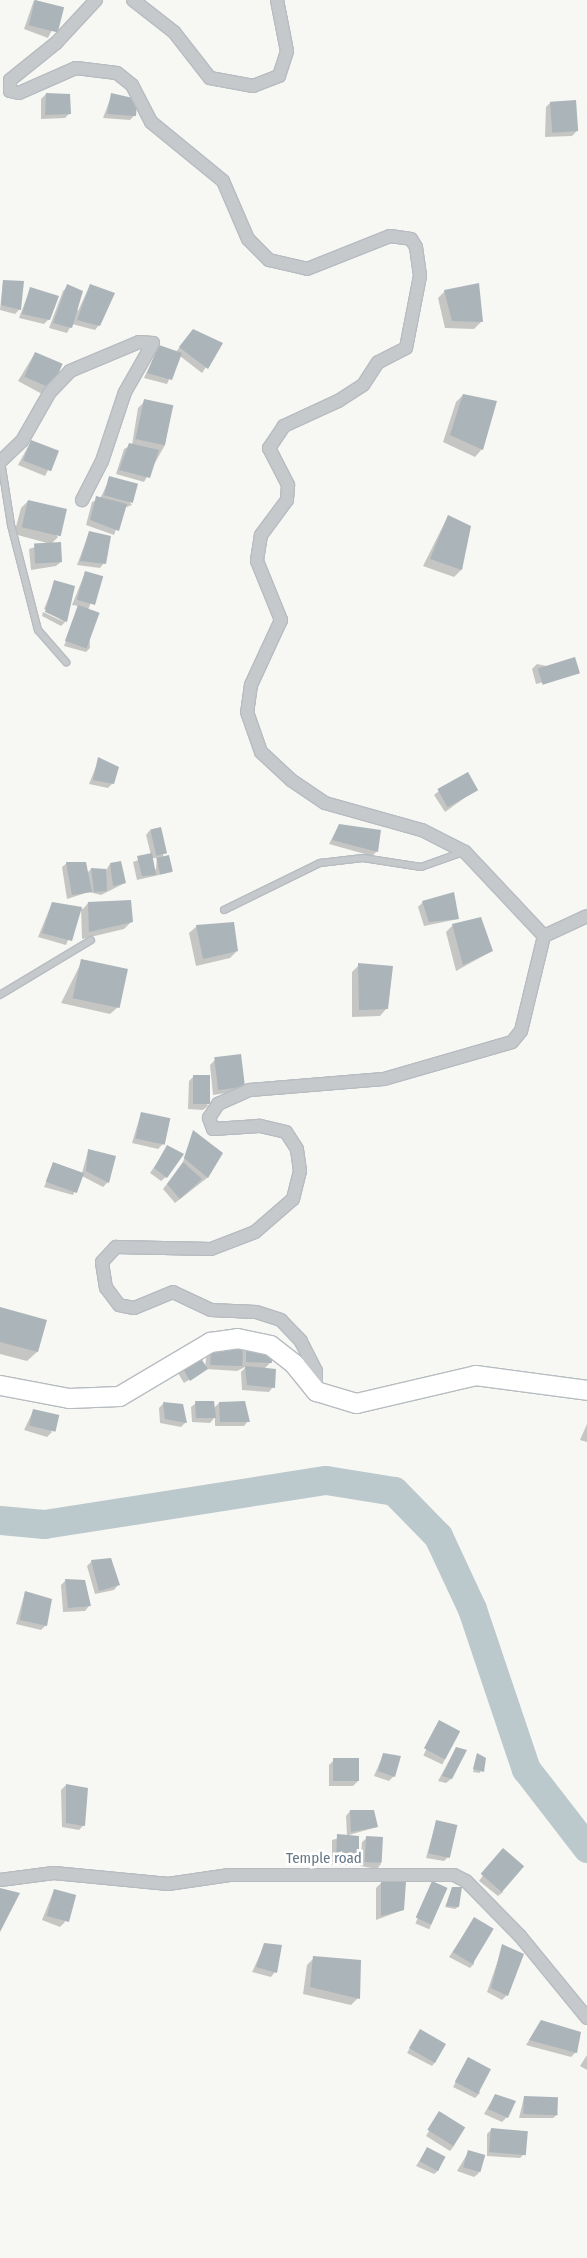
<!DOCTYPE html>
<style>
body{margin:0}
#map{position:relative;width:587px;height:2258px;overflow:hidden;background:#f7f7f4;font-family:"Fira Sans Condensed",sans-serif}
div>[style]{position:absolute}
.shadow>*{inset:0;background:#0003;transform-origin:0 0}
.river>*{height:29px;margin:-14.5px;padding:0 14.5px;transform-origin:14.5px;border-radius:14.5px;background:#bbc8cc}
.building>*{inset:0;background:#abb4b9;transform-origin:0 0}
.roads{filter:drop-shadow(1px 0 #b7bcc1) drop-shadow(-1px 0 #b7bcc1) drop-shadow(0 1px #b7bcc1) drop-shadow(0 -1px #b7bcc1)}
.lane>*{height:6px;margin:-3px;padding:0 3px;transform-origin:3px;border-radius:3px;background:#c5c9cc}
.street>*{height:12px;margin:-6px;padding:0 6px;transform-origin:6px;border-radius:6px;background:#c5c9cc}
.secondary>*{height:19px;margin:-9.5px;padding:0 9.5px;transform-origin:9.5px;border-radius:9.5px;background:#fff}
span{translate:-50% -50%;white-space:nowrap;text-align:center;line-height:1.15;-webkit-text-stroke:5px #fff;paint-order:stroke}
.street-label{font-size:15px;color:#657787}
</style>
<div id="map">
<div class="shadow">
<div style="clip-path:polygon(34px 0,63px 8px,48px 38px,24px 29px)"></div>
<div style="clip-path:polygon(46px 94px,69px 114px,65px 118px,41px 119px,41px 99px)"></div>
<div style="clip-path:polygon(112px 94px,135px 115px,130px 120px,103px 118px)"></div>
<div style="clip-path:polygon(551px 102px,577px 131px,572px 136px,545px 137px,546px 107px)"></div>
<div style="clip-path:polygon(3px 281px,20px 309px,15px 314px,0 310px)"></div>
<div style="clip-path:polygon(90px 285px,99px 325px,95px 330px,72px 324px,67px 333px,49px 328px,63px 291px,68px 286px,78px 311px)"></div>
<div style="clip-path:polygon(30px 289px,49px 319px,44px 324px,19px 318px)"></div>
<div style="clip-path:polygon(445px 291px,481px 322px,474px 329px,445px 328px,438px 298px)"></div>
<div style="clip-path:polygon(188px 336px,222px 344px,202px 373px,180px 356px,167px 384px,144px 378px,159px 346px,176px 352px)"></div>
<div style="clip-path:polygon(35px 353px,61px 365px,42px 394px,18px 381px)"></div>
<div style="clip-path:polygon(463px 395px,482px 449px,475px 457px,443px 442px,456px 402px)"></div>
<div style="clip-path:polygon(145px 401px,172px 406px,165px 445px,144px 482px,116px 474px,124px 449px,132px 445px,138px 408px)"></div>
<div style="clip-path:polygon(31px 441px,57px 452px,45px 476px,18px 465px)"></div>
<div style="clip-path:polygon(110px 478px,132px 505px,124px 508px,114px 535px,86px 525px,92px 502px,100px 499px)"></div>
<div style="clip-path:polygon(28px 501px,58px 537px,51px 544px,61px 562px,56px 566px,31px 570px,29px 549px,47px 543px,14px 534px,21px 508px)"></div>
<div style="clip-path:polygon(448px 516px,470px 527px,461px 570px,454px 577px,423px 566px)"></div>
<div style="clip-path:polygon(89px 533px,104px 563px,100px 568px,77px 565px)"></div>
<div style="clip-path:polygon(85px 573px,101px 577px,88px 610px,90px 648px,86px 652px,64px 646px,78px 606px,72px 605px)"></div>
<div style="clip-path:polygon(55px 582px,73px 587px,66px 621px,61px 626px,42px 616px,43px 612px,64px 622px,44px 609px)"></div>
<div style="clip-path:polygon(537px 664px,579px 673px,536px 684px,532px 669px)"></div>
<div style="clip-path:polygon(99px 759px,113px 783px,108px 788px,89px 784px)"></div>
<div style="clip-path:polygon(477px 789px,445px 812px,434px 795px,439px 791px)"></div>
<div style="clip-path:polygon(339px 825px,377px 851px,372px 856px,329px 844px)"></div>
<div style="clip-path:polygon(evenodd,150px 830px,172px 872px,137px 880px,133px 862px,151px 855px,146px 835px,150px 830px,152px 858px,157px 858px,156px 869px,154px 870px,152px 858px)"></div>
<div style="clip-path:polygon(67px 863px,87px 873px,91px 869px,106px 870px,110px 864px,125px 883px,101px 895px,89px 892px,67px 899px,62px 867px)"></div>
<div style="clip-path:polygon(423px 902px,458px 919px,424px 926px,418px 907px)"></div>
<div style="clip-path:polygon(52px 903px,83px 909px,88px 903px,131px 922px,124px 929px,82px 939px,81px 909px,66px 945px,38px 937px)"></div>
<div style="clip-path:polygon(453px 925px,492px 951px,456px 971px,446px 932px)"></div>
<div style="clip-path:polygon(197px 926px,237px 951px,230px 958px,196px 966px,189px 933px)"></div>
<div style="clip-path:polygon(82px 961px,118px 1007px,110px 1014px,61px 1003px)"></div>
<div style="clip-path:polygon(359px 965px,387px 1008px,380px 1016px,352px 1017px,352px 972px)"></div>
<div style="clip-path:polygon(215px 1060px,244px 1086px,239px 1091px,213px 1095px,210px 1065px)"></div>
<div style="clip-path:polygon(194px 1076px,208px 1106px,203px 1110px,188px 1109px,189px 1081px)"></div>
<div style="clip-path:polygon(141px 1113px,163px 1144px,158px 1149px,132px 1143px)"></div>
<div style="clip-path:polygon(193px 1132px,222px 1153px,207px 1178px,175px 1203px,163px 1189px,182px 1165px)"></div>
<div style="clip-path:polygon(168px 1147px,166px 1177px,161px 1181px,150px 1173px)"></div>
<div style="clip-path:polygon(88px 1151px,108px 1182px,103px 1187px,82px 1176px,73px 1195px,44px 1187px,54px 1163px,82px 1173px)"></div>
<div style="clip-path:polygon(0 1308px,45px 1321px,37px 1352px,27px 1361px,0 1354px)"></div>
<div style="clip-path:polygon(247px 1347px,271px 1362px,264px 1369px,273px 1387px,269px 1392px,242px 1390px,241px 1372px,247px 1366px,237px 1371px,206px 1369px,184px 1383px,178px 1373px,183px 1368px,205px 1367px,207px 1352px,242px 1352px)"></div>
<div style="clip-path:polygon(164px 1403px,186px 1422px,181px 1427px,160px 1423px,159px 1408px)"></div>
<div style="clip-path:polygon(196px 1403px,213px 1409px,219px 1403px,248px 1421px,244px 1426px,215px 1426px,215px 1417px,210px 1423px,192px 1422px,191px 1407px)"></div>
<div style="clip-path:polygon(33px 1411px,52px 1432px,47px 1437px,24px 1430px)"></div>
<div style="clip-path:polygon(587px 1424px,587px 1442px,580px 1440px)"></div>
<div style="clip-path:polygon(92px 1561px,118px 1585px,114px 1590px,95px 1594px,87px 1566px)"></div>
<div style="clip-path:polygon(66px 1580px,89px 1606px,85px 1611px,63px 1612px,61px 1585px)"></div>
<div style="clip-path:polygon(25px 1592px,46px 1625px,41px 1630px,16px 1624px)"></div>
<div style="left:439px;top:1722px;width:21px;height:37px;rotate:25deg"></div>
<div style="clip-path:polygon(456px 1748px,451px 1779px,446px 1783px,438px 1781px)"></div>
<div style="clip-path:polygon(477px 1754px,485px 1759px,480px 1773px,473px 1772px)"></div>
<div style="clip-path:polygon(383px 1755px,394px 1776px,389px 1781px,374px 1776px)"></div>
<div style="clip-path:polygon(334px 1760px,358px 1781px,353px 1786px,329px 1786px,329px 1765px)"></div>
<div style="clip-path:polygon(66px 1785px,86px 1789px,83px 1826px,79px 1830px,62px 1827px,61px 1790px)"></div>
<div style="clip-path:polygon(350px 1811px,377px 1827px,349px 1835px,358px 1860px,353px 1865px,332px 1865px,332px 1840px,347px 1836px,346px 1816px)"></div>
<div style="clip-path:polygon(436px 1822px,449px 1856px,444px 1861px,426px 1858px)"></div>
<div style="clip-path:polygon(367px 1838px,381px 1864px,377px 1869px,360px 1866px,362px 1842px)"></div>
<div style="clip-path:polygon(498px 1854px,503px 1892px,498px 1896px,479px 1881px)"></div>
<div style="left:433px;top:1882px;width:15px;height:45px;rotate:23deg"></div>
<div style="clip-path:polygon(381px 1883px,403px 1910px,376px 1920px,376px 1888px)"></div>
<div style="clip-path:polygon(452px 1888px,458px 1907px,455px 1909px,445px 1907px)"></div>
<div style="clip-path:polygon(54px 1890px,65px 1922px,60px 1927px,42px 1920px)"></div>
<div style="clip-path:polygon(474px 1919px,474px 1964px,470px 1968px,449px 1957px)"></div>
<div style="clip-path:polygon(265px 1944px,275px 1972px,271px 1977px,252px 1972px)"></div>
<div style="clip-path:polygon(503px 1946px,507px 1995px,502px 2000px,487px 1992px)"></div>
<div style="clip-path:polygon(314px 1958px,358px 1998px,351px 2005px,303px 1994px,307px 1965px)"></div>
<div style="clip-path:polygon(541px 2021px,576px 2052px,571px 2057px,526px 2045px)"></div>
<div style="clip-path:polygon(420px 2030px,436px 2061px,432px 2066px,407px 2053px)"></div>
<div style="clip-path:polygon(587px 2055px,587px 2070px,580px 2066px)"></div>
<div style="clip-path:polygon(468px 2059px,480px 2093px,475px 2098px,453px 2087px)"></div>
<div style="clip-path:polygon(495px 2095px,507px 2117px,502px 2122px,484px 2114px)"></div>
<div style="clip-path:polygon(524px 2097px,558px 2114px,553px 2118px,519px 2118px)"></div>
<div style="clip-path:polygon(440px 2113px,454px 2146px,450px 2151px,426px 2136px)"></div>
<div style="clip-path:polygon(492px 2129px,525px 2153px,520px 2158px,487px 2156px,487px 2134px)"></div>
<div style="clip-path:polygon(427px 2149px,439px 2170px,434px 2174px,416px 2166px)"></div>
<div style="clip-path:polygon(469px 2151px,479px 2173px,474px 2177px,457px 2171px)"></div>
</div>
<div class="river">
<div style="left:0;top:1520px;width:44px;rotate:5.2deg"></div>
<div style="left:44px;top:1524px;width:285px;rotate:-8.9deg"></div>
<div style="left:326px;top:1480px;width:69px;rotate:9.2deg"></div>
<div style="left:394px;top:1491px;width:63px;rotate:45.6deg"></div>
<div style="left:438px;top:1536px;width:81px;rotate:65deg"></div>
<div style="left:472px;top:1609px;width:169px;rotate:71.4deg"></div>
<div style="left:526px;top:1769px;width:100px;rotate:52.3deg"></div>
</div>
<div class="building">
<div style="left:35px;top:0;width:30px;height:26px;rotate:14deg"></div>
<div style="clip-path:polygon(46px 93px,70px 94px,71px 114px,45px 115px)"></div>
<div style="clip-path:polygon(111px 93px,137px 99px,136px 116px,107px 114px)"></div>
<div style="left:576px;top:100px;width:31px;height:26px;rotate:86deg"></div>
<div style="clip-path:polygon(3px 280px,24px 281px,21px 310px,1px 305px)"></div>
<div style="clip-path:polygon(479px 283px,483px 322px,452px 321px,444px 290px)"></div>
<div style="clip-path:polygon(67px 284px,83px 291px,72px 328px,53px 323px)"></div>
<div style="clip-path:polygon(90px 284px,115px 293px,100px 326px,77px 320px)"></div>
<div style="clip-path:polygon(30px 287px,59px 296px,50px 320px,22px 314px)"></div>
<div style="clip-path:polygon(193px 329px,223px 343px,208px 369px,179px 347px)"></div>
<div style="clip-path:polygon(159px 345px,182px 353px,172px 380px,147px 373px)"></div>
<div style="left:35px;top:352px;width:30px;height:27px;rotate:23deg"></div>
<div style="clip-path:polygon(463px 394px,497px 401px,483px 450px,450px 435px)"></div>
<div style="left:144px;top:399px;width:30px;height:41px;rotate:12deg"></div>
<div style="left:31px;top:440px;width:30px;height:22px;rotate:21deg"></div>
<div style="clip-path:polygon(129px 443px,159px 450px,150px 478px,119px 470px)"></div>
<div style="left:109px;top:476px;width:30px;height:20px;rotate:15deg"></div>
<div style="clip-path:polygon(96px 496px,127px 504px,119px 531px,90px 520px)"></div>
<div style="left:28px;top:500px;width:40px;height:28px;rotate:13deg"></div>
<div style="clip-path:polygon(448px 515px,471px 526px,462px 570px,430px 559px)"></div>
<div style="clip-path:polygon(89px 531px,111px 536px,106px 564px,80px 561px)"></div>
<div style="left:61px;top:542px;width:20px;height:27px;rotate:87deg"></div>
<div style="left:85px;top:571px;width:19px;height:30px;rotate:16deg"></div>
<div style="clip-path:polygon(54px 580px,75px 586px,67px 622px,45px 612px)"></div>
<div style="left:78px;top:605px;width:23px;height:38px;rotate:20deg"></div>
<div style="left:575px;top:657px;width:17px;height:39px;rotate:73deg"></div>
<div style="clip-path:polygon(98px 757px,119px 767px,114px 784px,93px 780px)"></div>
<div style="left:468px;top:772px;width:21px;height:35px;rotate:61deg"></div>
<div style="clip-path:polygon(339px 824px,381px 830px,378px 852px,332px 840px)"></div>
<div style="left:161px;top:827px;width:27px;height:11px;rotate:77deg"></div>
<div style="clip-path:polygon(152px 853px,156px 875px,142px 876px,137px 856px)"></div>
<div style="left:169px;top:855px;width:17px;height:13px;rotate:77deg"></div>
<div style="clip-path:polygon(121px 861px,126px 883px,113px 886px,110px 863px)"></div>
<div style="clip-path:polygon(66px 862px,86px 862px,92px 892px,72px 895px)"></div>
<div style="clip-path:polygon(91px 868px,106px 869px,107px 891px,94px 892px)"></div>
<div style="clip-path:polygon(454px 892px,459px 919px,429px 922px,422px 901px)"></div>
<div style="clip-path:polygon(131px 900px,133px 922px,89px 932px,88px 902px)"></div>
<div style="clip-path:polygon(52px 902px,82px 907px,72px 941px,42px 933px)"></div>
<div style="clip-path:polygon(481px 917px,493px 951px,463px 965px,452px 924px)"></div>
<div style="clip-path:polygon(234px 922px,238px 951px,203px 959px,196px 925px)"></div>
<div style="left:81px;top:959px;width:48px;height:40px;rotate:12deg"></div>
<div style="clip-path:polygon(358px 963px,393px 966px,388px 1009px,359px 1010px)"></div>
<div style="left:241px;top:1054px;width:33px;height:27px;rotate:83deg"></div>
<div style="left:193px;top:1075px;width:17px;height:29px"></div>
<div style="left:141px;top:1112px;width:30px;height:27px;rotate:12deg"></div>
<div style="clip-path:polygon(193px 1130px,223px 1153px,208px 1178px,184px 1158px)"></div>
<div style="clip-path:polygon(167px 1145px,184px 1154px,167px 1178px,154px 1168px)"></div>
<div style="clip-path:polygon(88px 1149px,116px 1156px,109px 1183px,86px 1171px)"></div>
<div style="left:53px;top:1162px;width:33px;height:21px;rotate:20deg"></div>
<div style="clip-path:polygon(183px 1162px,202px 1179px,180px 1199px,167px 1184px)"></div>
<div style="clip-path:polygon(0 1307px,47px 1320px,38px 1352px,0 1342px)"></div>
<div style="left:211px;top:1346px;width:32px;height:19px;rotate:2deg"></div>
<div style="clip-path:polygon(246px 1346px,271px 1348px,272px 1363px,246px 1362px)"></div>
<div style="clip-path:polygon(198px 1354px,208px 1369px,190px 1381px,182px 1367px)"></div>
<div style="clip-path:polygon(245px 1366px,276px 1369px,275px 1388px,247px 1385px)"></div>
<div style="clip-path:polygon(195px 1401px,214px 1401px,216px 1418px,196px 1418px)"></div>
<div style="clip-path:polygon(245px 1401px,250px 1422px,220px 1422px,219px 1402px)"></div>
<div style="clip-path:polygon(163px 1402px,183px 1404px,187px 1423px,165px 1419px)"></div>
<div style="left:33px;top:1409px;width:27px;height:17px;rotate:13deg"></div>
<div style="clip-path:polygon(111px 1558px,120px 1585px,99px 1591px,91px 1560px)"></div>
<div style="clip-path:polygon(65px 1579px,85px 1580px,91px 1606px,68px 1608px)"></div>
<div style="clip-path:polygon(25px 1591px,52px 1599px,47px 1626px,20px 1620px)"></div>
<div style="left:439px;top:1720px;width:24px;height:32px;rotate:28deg"></div>
<div style="clip-path:polygon(456px 1747px,467px 1750px,452px 1779px,442px 1776px)"></div>
<div style="clip-path:polygon(383px 1753px,401px 1756px,395px 1777px,378px 1771px)"></div>
<div style="clip-path:polygon(477px 1753px,486px 1758px,484px 1772px,473px 1769px)"></div>
<div style="left:359px;top:1758px;width:23px;height:26px;rotate:90deg"></div>
<div style="clip-path:polygon(66px 1784px,88px 1788px,85px 1826px,66px 1823px)"></div>
<div style="clip-path:polygon(350px 1810px,374px 1810px,378px 1827px,351px 1832px)"></div>
<div style="left:436px;top:1820px;width:22px;height:34px;rotate:13deg"></div>
<div style="clip-path:polygon(337px 1834px,359px 1836px,359px 1860px,336px 1861px)"></div>
<div style="left:366px;top:1836px;width:17px;height:26px;rotate:3deg"></div>
<div style="left:503px;top:1848px;width:28px;height:34px;rotate:41deg"></div>
<div style="left:432px;top:1881px;width:17px;height:40px;rotate:24deg"></div>
<div style="clip-path:polygon(381px 1882px,406px 1882px,404px 1910px,381px 1916px)"></div>
<div style="clip-path:polygon(452px 1887px,462px 1887px,459px 1907px,446px 1906px)"></div>
<div style="clip-path:polygon(0 1888px,20px 1893px,0 1932px)"></div>
<div style="left:54px;top:1889px;width:23px;height:28px;rotate:15deg"></div>
<div style="left:474px;top:1917px;width:23px;height:41px;rotate:31deg"></div>
<div style="clip-path:polygon(264px 1943px,282px 1945px,277px 1973px,256px 1967px)"></div>
<div style="clip-path:polygon(502px 1944px,524px 1954px,508px 1996px,491px 1988px)"></div>
<div style="clip-path:polygon(313px 1956px,361px 1960px,360px 1999px,310px 1987px)"></div>
<div style="clip-path:polygon(541px 2020px,581px 2032px,577px 2053px,529px 2040px)"></div>
<div style="left:420px;top:2029px;width:30px;height:22px;rotate:30deg"></div>
<div style="left:468px;top:2057px;width:26px;height:28px;rotate:28deg"></div>
<div style="clip-path:polygon(495px 2094px,516px 2101px,508px 2118px,488px 2109px)"></div>
<div style="left:524px;top:2096px;width:34px;height:18px;rotate:2deg"></div>
<div style="left:439px;top:2111px;width:31px;height:22px;rotate:32deg"></div>
<div style="left:491px;top:2128px;width:37px;height:24px;rotate:5deg"></div>
<div style="left:427px;top:2147px;width:21px;height:16px;rotate:28deg"></div>
<div style="left:468px;top:2150px;width:18px;height:18px;rotate:16deg"></div>
</div>
<div class="roads">
<div class="lane">
<div style="left:1px;top:461px;width:65px;rotate:81.1deg"></div>
<div style="left:11px;top:525px;width:108px;rotate:75.6deg"></div>
<div style="left:38px;top:630px;width:43px;rotate:48.8deg"></div>
<div style="left:224px;top:910px;width:107px;rotate:-26.1deg"></div>
<div style="left:320px;top:863px;width:43px;rotate:-6.6deg"></div>
<div style="left:363px;top:858px;width:59px;rotate:8.8deg"></div>
<div style="left:421px;top:867px;width:45px;rotate:-19.7deg"></div>
<div style="left:0;top:995px;width:106px;rotate:-31.1deg"></div>
</div>
<div class="street">
<div style="left:96px;top:0;width:59px;rotate:132.9deg"></div>
<div style="left:56px;top:43px;width:59px;rotate:141.2deg"></div>
<div style="left:10px;top:80px;width:11px;rotate:90deg"></div>
<div style="left:10px;top:91px;width:9px;rotate:13deg"></div>
<div style="left:19px;top:93px;width:62px;rotate:-23.7deg"></div>
<div style="left:76px;top:68px;width:41px;rotate:7deg"></div>
<div style="left:117px;top:73px;width:19px;rotate:39deg"></div>
<div style="left:132px;top:85px;width:42px;rotate:62.8deg"></div>
<div style="left:151px;top:122px;width:93px;rotate:39.3deg"></div>
<div style="left:223px;top:181px;width:63px;rotate:66.7deg"></div>
<div style="left:248px;top:239px;width:30px;rotate:45deg"></div>
<div style="left:269px;top:260px;width:39px;rotate:13deg"></div>
<div style="left:307px;top:269px;width:89px;rotate:-21.7deg"></div>
<div style="left:390px;top:236px;width:21px;rotate:8deg"></div>
<div style="left:411px;top:239px;width:9px;rotate:58deg"></div>
<div style="left:416px;top:247px;width:29px;rotate:82deg"></div>
<div style="left:420px;top:276px;width:73px;rotate:101deg"></div>
<div style="left:406px;top:348px;width:31px;rotate:153deg"></div>
<div style="left:378px;top:362px;width:27px;rotate:123deg"></div>
<div style="left:363px;top:385px;width:30px;rotate:147deg"></div>
<div style="left:338px;top:401px;width:60px;rotate:155.2deg"></div>
<div style="left:284px;top:426px;width:27px;rotate:124deg"></div>
<div style="left:269px;top:448px;width:42px;rotate:62.8deg"></div>
<div style="left:288px;top:485px;width:15px;rotate:94deg"></div>
<div style="left:287px;top:500px;width:44px;rotate:126.6deg"></div>
<div style="left:261px;top:535px;width:26px;rotate:99deg"></div>
<div style="left:257px;top:561px;width:64px;rotate:67.9deg"></div>
<div style="left:281px;top:620px;width:72px;rotate:114.8deg"></div>
<div style="left:251px;top:685px;width:27px;rotate:98deg"></div>
<div style="left:247px;top:712px;width:42px;rotate:70.7deg"></div>
<div style="left:261px;top:752px;width:41px;rotate:43deg"></div>
<div style="left:291px;top:780px;width:41px;rotate:34.1deg"></div>
<div style="left:325px;top:803px;width:101px;rotate:15.6deg"></div>
<div style="left:422px;top:830px;width:48px;rotate:27.1deg"></div>
<div style="left:465px;top:852px;width:115px;rotate:46.8deg"></div>
<div style="left:133px;top:0;width:52px;rotate:38deg"></div>
<div style="left:174px;top:32px;width:58px;rotate:52deg"></div>
<div style="left:210px;top:78px;width:44px;rotate:10.5deg"></div>
<div style="left:253px;top:86px;width:28px;rotate:-21deg"></div>
<div style="left:279px;top:76px;width:26px;rotate:-72deg"></div>
<div style="left:287px;top:51px;width:52px;rotate:-101.1deg"></div>
<div style="left:0;top:462px;width:30px;rotate:-44deg"></div>
<div style="left:22px;top:441px;width:56px;rotate:-60.3deg"></div>
<div style="left:50px;top:392px;width:29px;rotate:-46deg"></div>
<div style="left:70px;top:371px;width:75px;rotate:-22.8deg"></div>
<div style="left:139px;top:342px;width:14px;rotate:4deg"></div>
<div style="left:153px;top:343px;width:56px;rotate:119.7deg"></div>
<div style="left:125px;top:392px;width:73px;rotate:108.4deg"></div>
<div style="left:102px;top:461px;width:44px;rotate:117.1deg"></div>
<div style="left:316px;top:1391px;width:20px;rotate:-90deg"></div>
<div style="left:316px;top:1371px;width:34px;rotate:-117deg"></div>
<div style="left:301px;top:1341px;width:29px;rotate:-134deg"></div>
<div style="left:281px;top:1320px;width:26px;rotate:-162deg"></div>
<div style="left:256px;top:1312px;width:45px;rotate:-177.5deg"></div>
<div style="left:211px;top:1310px;width:42px;rotate:-154.7deg"></div>
<div style="left:173px;top:1292px;width:42px;rotate:157.7deg"></div>
<div style="left:134px;top:1308px;width:15px;rotate:-169deg"></div>
<div style="left:119px;top:1305px;width:21px;rotate:-127deg"></div>
<div style="left:106px;top:1288px;width:26px;rotate:-99deg"></div>
<div style="left:102px;top:1262px;width:21px;rotate:-47deg"></div>
<div style="left:116px;top:1247px;width:95px;rotate:1.2deg"></div>
<div style="left:211px;top:1249px;width:47px;rotate:-21.1deg"></div>
<div style="left:255px;top:1232px;width:50px;rotate:-41deg"></div>
<div style="left:293px;top:1199px;width:29px;rotate:-76deg"></div>
<div style="left:300px;top:1171px;width:22px;rotate:-98deg"></div>
<div style="left:297px;top:1149px;width:20px;rotate:-123deg"></div>
<div style="left:286px;top:1132px;width:28px;rotate:-167deg"></div>
<div style="left:259px;top:1126px;width:46px;rotate:176.3deg"></div>
<div style="left:213px;top:1129px;width:12px;rotate:-110deg"></div>
<div style="left:209px;top:1118px;width:17px;rotate:-57deg"></div>
<div style="left:218px;top:1104px;width:35px;rotate:-24deg"></div>
<div style="left:250px;top:1090px;width:134px;rotate:-4.7deg"></div>
<div style="left:384px;top:1079px;width:133px;rotate:-16.1deg"></div>
<div style="left:512px;top:1042px;width:14px;rotate:-51deg"></div>
<div style="left:521px;top:1031px;width:98px;rotate:-76.4deg"></div>
<div style="left:544px;top:936px;width:47px;rotate:-24.9deg"></div>
<div style="left:0;top:1880px;width:54px;rotate:-7.4deg"></div>
<div style="left:54px;top:1873px;width:115px;rotate:5.5deg"></div>
<div style="left:168px;top:1884px;width:62px;rotate:-8.4deg"></div>
<div style="left:229px;top:1875px;width:225px"></div>
<div style="left:454px;top:1875px;width:13px;rotate:27deg"></div>
<div style="left:466px;top:1881px;width:77px;rotate:45.5deg"></div>
<div style="left:520px;top:1936px;width:106px;rotate:50.7deg"></div>
</div>
<div class="secondary">
<div style="left:0;top:1385px;width:70px;rotate:10.7deg"></div>
<div style="left:69px;top:1398px;width:50px;rotate:-2.3deg"></div>
<div style="left:119px;top:1396px;width:106px;rotate:-30.7deg"></div>
<div style="left:210px;top:1342px;width:27px;rotate:-8deg"></div>
<div style="left:237px;top:1338px;width:34px;rotate:12deg"></div>
<div style="left:270px;top:1345px;width:31px;rotate:38deg"></div>
<div style="left:294px;top:1364px;width:35px;rotate:51deg"></div>
<div style="left:316px;top:1391px;width:42px;rotate:16.7deg"></div>
<div style="left:356px;top:1403px;width:122px;rotate:-13.2deg"></div>
<div style="left:475px;top:1375px;width:113px;rotate:7.6deg"></div>
</div>
</div>
<div class="street-label">
<span style="left:324px;top:1859px">Temple road</span>
</div>
</div>
